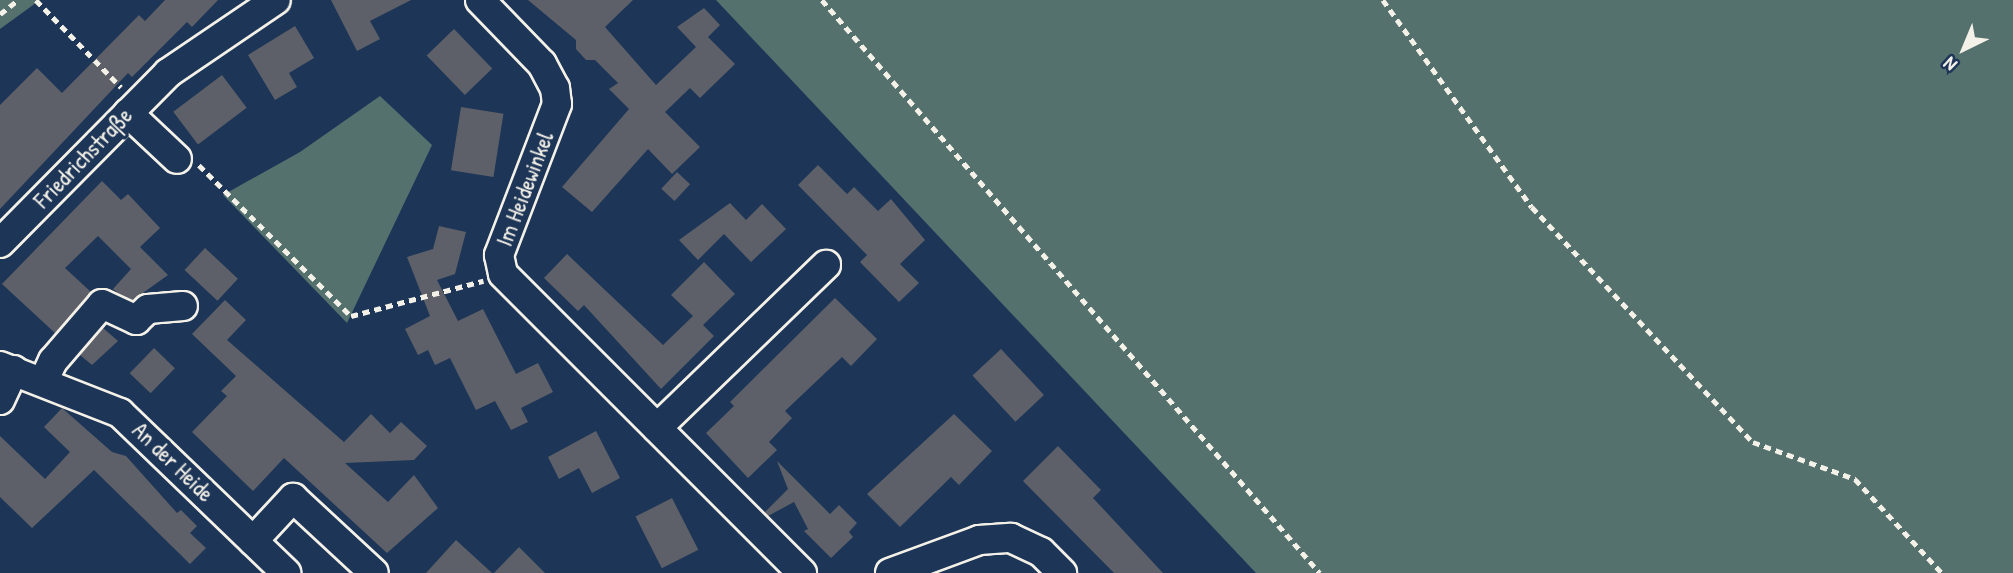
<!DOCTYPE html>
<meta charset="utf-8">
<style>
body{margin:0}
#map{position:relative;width:2013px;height:573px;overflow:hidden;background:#1d3557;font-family:"Patrick Hand",sans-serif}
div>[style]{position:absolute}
.green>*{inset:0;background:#55716e}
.building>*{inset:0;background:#5d6068;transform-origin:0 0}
.path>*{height:4.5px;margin-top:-2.25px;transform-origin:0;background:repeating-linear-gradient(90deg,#f4f1e8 0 7px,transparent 0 12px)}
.roads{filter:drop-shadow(2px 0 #f4f1e8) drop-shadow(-2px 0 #f4f1e8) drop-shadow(0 2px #f4f1e8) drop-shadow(0 -2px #f4f1e8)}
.minor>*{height:28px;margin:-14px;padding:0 14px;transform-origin:14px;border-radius:14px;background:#1d3557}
span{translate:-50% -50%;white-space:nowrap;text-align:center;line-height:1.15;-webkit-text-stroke:7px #1d3557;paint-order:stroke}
.street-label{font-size:23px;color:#f4f1e8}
.north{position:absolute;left:1929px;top:14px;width:70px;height:70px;-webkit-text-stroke:5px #1d3557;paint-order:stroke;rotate:223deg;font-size:19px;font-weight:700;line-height:28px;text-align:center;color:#f4f1e8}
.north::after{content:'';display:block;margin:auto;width:24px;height:32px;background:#f4f1e8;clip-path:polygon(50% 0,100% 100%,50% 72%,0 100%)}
</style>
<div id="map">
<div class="green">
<div style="clip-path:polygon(0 0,40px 0,0 29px)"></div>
<div style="clip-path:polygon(716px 0,2013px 0,2013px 573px,1256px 573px)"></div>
<div style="clip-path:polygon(380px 96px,432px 145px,347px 323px,223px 195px,300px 152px)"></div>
</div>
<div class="building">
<div style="clip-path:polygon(165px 0,218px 0,192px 27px,187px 22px,132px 77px,128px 73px,0 209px,0 105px,37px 68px,62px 93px,139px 15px,145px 21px)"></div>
<div style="clip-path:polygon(331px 0,411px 0,370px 21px,380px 39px,357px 51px)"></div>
<div style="clip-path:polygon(528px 0,633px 0,605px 27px,656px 85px,696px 47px,677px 27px,704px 8px,720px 25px,708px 37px,735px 64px,700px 98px,690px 88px,665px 112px,700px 147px,672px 174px,648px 149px,592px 212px,562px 187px,629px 109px,609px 89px,618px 83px,595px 60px,586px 60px,576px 49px,576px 40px)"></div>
<div style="clip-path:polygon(295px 26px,314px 58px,289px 73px,297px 87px,275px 100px,248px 55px)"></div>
<div style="left:454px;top:29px;width:55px;height:38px;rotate:46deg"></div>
<div style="left:222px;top:75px;width:41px;height:61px;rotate:53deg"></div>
<div style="left:461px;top:107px;width:43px;height:64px;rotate:9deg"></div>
<div style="clip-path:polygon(818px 165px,847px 194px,854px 187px,878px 211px,891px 199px,925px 240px,900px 264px,919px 283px,899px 302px,860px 262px,867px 255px,798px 185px)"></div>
<div style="left:677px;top:172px;width:18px;height:23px;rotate:43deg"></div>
<div style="clip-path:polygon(102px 181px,121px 200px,128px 194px,160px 228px,140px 247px,168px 275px,133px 300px,118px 293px,113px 289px,131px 269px,98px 236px,65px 268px,91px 292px,55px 333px,2px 284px)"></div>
<div style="clip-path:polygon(730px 203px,746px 220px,762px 204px,786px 229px,751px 262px,724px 234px,698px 260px,679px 240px)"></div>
<div style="clip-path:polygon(439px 226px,466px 232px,455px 274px,437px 280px,458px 321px,483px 309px,516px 374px,538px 363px,553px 392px,521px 408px,528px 422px,511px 430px,495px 401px,476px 410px,450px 358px,435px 365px,428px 350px,418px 355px,405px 329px,430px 316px,407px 257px,433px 249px)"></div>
<div style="left:205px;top:248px;width:45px;height:30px;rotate:43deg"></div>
<div style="clip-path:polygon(567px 254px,663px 345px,693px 316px,671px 295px,704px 262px,735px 294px,703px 325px,714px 336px,661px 389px,584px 305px,578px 311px,544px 278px)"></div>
<div style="clip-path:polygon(835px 298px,877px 339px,851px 366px,842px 357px,785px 411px,792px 418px,769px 442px,777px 450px,748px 478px,706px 433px,734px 406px,730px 402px)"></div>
<div style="clip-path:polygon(225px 300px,246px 320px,227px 340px,344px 442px,371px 414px,390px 433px,401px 422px,427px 446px,414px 460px,345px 463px,388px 502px,414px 475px,438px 508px,387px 553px,284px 458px,253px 491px,192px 432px,227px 396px,221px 391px,236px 376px,192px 334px)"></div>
<div style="clip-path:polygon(103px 328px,118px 341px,92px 365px,80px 355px)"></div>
<div style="left:154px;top:348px;width:29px;height:35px;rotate:44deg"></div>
<div style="left:1001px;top:349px;width:63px;height:39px;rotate:47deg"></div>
<div style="clip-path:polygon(62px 408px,112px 452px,126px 456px,177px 513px,181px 510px,197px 526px,190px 533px,206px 548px,190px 564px,94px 470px,32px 528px,0 497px,0 436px,45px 479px,70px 452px,44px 427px)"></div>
<div style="clip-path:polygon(954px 414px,992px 451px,959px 485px,951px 477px,900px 527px,867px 494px)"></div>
<div style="clip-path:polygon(596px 431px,620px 478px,592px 493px,579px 468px,559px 479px,548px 457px)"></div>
<div style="clip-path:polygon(1058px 446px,1101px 490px,1093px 498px,1163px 573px,1114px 573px,1023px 481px)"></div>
<div style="clip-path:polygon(777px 461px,830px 514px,839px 505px,857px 523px,849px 532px,853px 537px,831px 558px,804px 531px,808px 529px,794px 502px,768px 516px,765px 512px,788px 489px)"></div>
<div style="left:672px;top:498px;width:58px;height:41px;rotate:63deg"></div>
<div style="clip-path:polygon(456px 540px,492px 573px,426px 573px)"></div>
<div style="clip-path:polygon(519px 547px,545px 573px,494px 573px)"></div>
</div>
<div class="path">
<div style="left:36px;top:0;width:122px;rotate:45.7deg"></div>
<div style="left:822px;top:0;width:759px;rotate:49.01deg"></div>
<div style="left:1383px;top:0;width:255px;rotate:54.3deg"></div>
<div style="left:1532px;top:207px;width:323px;rotate:46.8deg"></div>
<div style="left:1753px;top:442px;width:109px;rotate:19.9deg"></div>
<div style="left:1855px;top:479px;width:128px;rotate:47.2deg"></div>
<div style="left:0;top:14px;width:23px;rotate:-38deg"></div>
<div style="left:199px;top:165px;width:214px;rotate:44.8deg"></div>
<div style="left:351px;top:316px;width:137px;rotate:-14.9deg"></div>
</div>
<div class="roads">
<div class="minor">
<div style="left:480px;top:0;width:89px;rotate:45.9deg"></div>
<div style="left:542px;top:64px;width:27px;rotate:62deg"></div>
<div style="left:555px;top:88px;width:16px;rotate:83deg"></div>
<div style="left:557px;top:104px;width:162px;rotate:111deg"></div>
<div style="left:499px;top:255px;width:19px;rotate:78deg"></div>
<div style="left:503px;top:274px;width:423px;rotate:45deg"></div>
<div style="left:128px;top:113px;width:67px;rotate:43.2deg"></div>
<div style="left:0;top:243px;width:239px;rotate:-45.3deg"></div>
<div style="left:168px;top:73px;width:130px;rotate:-34.1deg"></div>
<div style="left:0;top:366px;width:129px;rotate:21.4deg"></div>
<div style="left:120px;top:413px;width:231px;rotate:43.9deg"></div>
<div style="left:44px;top:380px;width:21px;rotate:-65deg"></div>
<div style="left:53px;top:361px;width:75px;rotate:-49.3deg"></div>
<div style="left:102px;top:304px;width:38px;rotate:25deg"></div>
<div style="left:136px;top:320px;width:16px;rotate:-43deg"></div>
<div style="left:148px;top:309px;width:35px;rotate:-5deg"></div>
<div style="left:0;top:400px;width:33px;rotate:-65deg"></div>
<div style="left:657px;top:428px;width:235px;rotate:-44deg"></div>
<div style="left:253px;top:541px;width:59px;rotate:-47.1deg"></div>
<div style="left:293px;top:498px;width:110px;rotate:42.8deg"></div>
<div style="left:890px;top:573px;width:95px;rotate:-20.3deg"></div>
<div style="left:979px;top:540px;width:32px;rotate:-4deg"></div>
<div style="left:1011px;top:538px;width:33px;rotate:25deg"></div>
<div style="left:1041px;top:552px;width:30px;rotate:45deg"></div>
</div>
</div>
<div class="street-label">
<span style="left:83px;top:158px;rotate:-46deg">Friedrichstraße</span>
<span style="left:525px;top:189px;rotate:-69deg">Im Heidewinkel</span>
<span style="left:173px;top:462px;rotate:44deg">An der Heide</span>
</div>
<div class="north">N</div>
</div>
